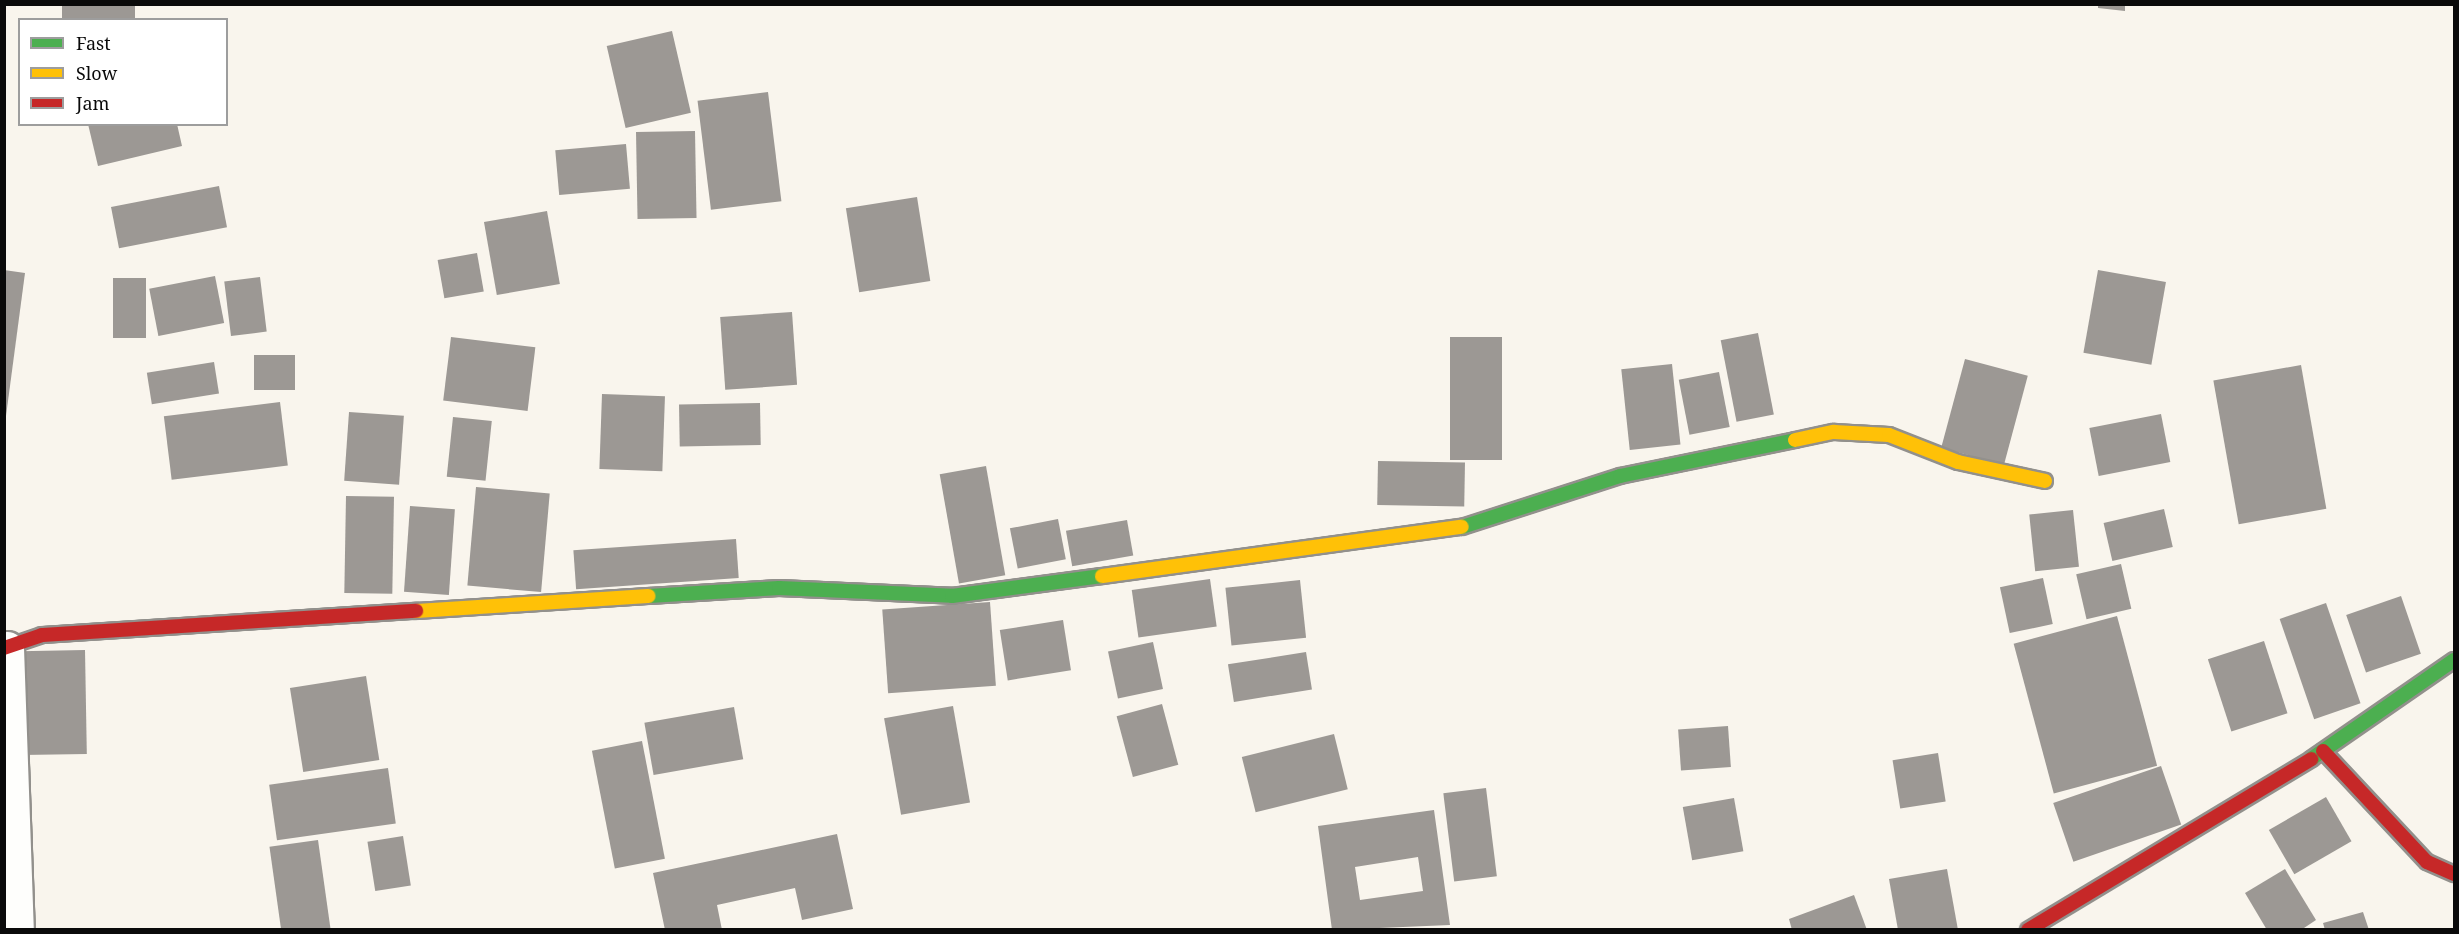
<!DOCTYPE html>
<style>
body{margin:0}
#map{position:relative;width:2459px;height:934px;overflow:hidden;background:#f9f5ed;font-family:"Noto Serif",serif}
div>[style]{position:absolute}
.building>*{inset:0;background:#9c9894;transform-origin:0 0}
.roads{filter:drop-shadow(2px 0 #92908c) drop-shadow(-2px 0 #92908c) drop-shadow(0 2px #92908c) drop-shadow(0 -2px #92908c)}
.street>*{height:33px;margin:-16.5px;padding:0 16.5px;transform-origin:16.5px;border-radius:16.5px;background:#fefefc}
.fast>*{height:14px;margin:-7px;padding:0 7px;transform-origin:7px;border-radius:7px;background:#4caf50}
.slow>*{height:14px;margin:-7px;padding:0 7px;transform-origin:7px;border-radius:7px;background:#ffc107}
.jam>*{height:14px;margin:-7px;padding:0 7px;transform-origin:7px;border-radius:7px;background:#c62828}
span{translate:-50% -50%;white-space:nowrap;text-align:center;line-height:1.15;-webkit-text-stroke:6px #fff;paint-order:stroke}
.frame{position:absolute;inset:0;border:6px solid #0a0a0a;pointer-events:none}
.legend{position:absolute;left:18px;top:18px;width:210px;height:108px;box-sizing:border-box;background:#fff;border:2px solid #9d9d9d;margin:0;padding:8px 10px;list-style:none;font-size:18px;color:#0a0a0a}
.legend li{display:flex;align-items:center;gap:12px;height:30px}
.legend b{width:30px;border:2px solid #9d9d9d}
</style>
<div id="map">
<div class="building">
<div style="left:62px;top:4px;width:73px;height:16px"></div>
<div style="clip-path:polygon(2098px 4px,2125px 4px,2125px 11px,2098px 8px)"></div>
<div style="left:672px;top:31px;width:84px;height:67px;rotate:77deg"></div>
<div style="left:768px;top:92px;width:110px;height:71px;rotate:83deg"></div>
<div style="clip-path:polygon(88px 124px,177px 124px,182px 146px,98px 166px)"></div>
<div style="left:695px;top:131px;width:87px;height:59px;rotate:89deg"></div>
<div style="left:626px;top:144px;width:45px;height:71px;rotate:85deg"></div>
<div style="left:219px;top:186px;width:42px;height:110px;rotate:79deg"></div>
<div style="left:917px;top:197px;width:85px;height:72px;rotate:81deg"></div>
<div style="left:547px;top:211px;width:74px;height:64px;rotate:80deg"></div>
<div style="left:477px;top:253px;width:39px;height:40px;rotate:80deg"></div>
<div style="clip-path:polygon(4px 270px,25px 273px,6px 416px,4px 416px)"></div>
<div style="left:2098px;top:270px;width:69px;height:84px;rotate:10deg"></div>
<div style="left:215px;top:276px;width:48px;height:67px;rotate:79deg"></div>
<div style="left:260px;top:277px;width:55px;height:36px;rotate:83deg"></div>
<div style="left:113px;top:278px;width:33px;height:60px"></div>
<div style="left:792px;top:312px;width:73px;height:72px;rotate:86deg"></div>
<div style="left:1758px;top:333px;width:83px;height:38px;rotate:79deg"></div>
<div style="left:451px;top:337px;width:85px;height:64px;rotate:7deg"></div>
<div style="left:1450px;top:337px;width:52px;height:123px"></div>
<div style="left:254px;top:355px;width:41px;height:35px"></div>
<div style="left:1965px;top:359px;width:65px;height:92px;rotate:15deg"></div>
<div style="left:214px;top:362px;width:32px;height:68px;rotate:81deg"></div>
<div style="left:1672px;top:364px;width:81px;height:51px;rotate:84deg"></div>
<div style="left:2301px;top:365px;width:146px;height:89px;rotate:80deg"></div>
<div style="left:1719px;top:372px;width:56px;height:41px;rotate:79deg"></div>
<div style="left:602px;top:394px;width:63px;height:75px;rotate:2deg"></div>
<div style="left:280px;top:402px;width:64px;height:117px;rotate:83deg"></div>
<div style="left:760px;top:403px;width:42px;height:81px;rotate:89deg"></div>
<div style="left:349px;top:412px;width:55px;height:69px;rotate:4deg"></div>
<div style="left:2161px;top:414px;width:49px;height:73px;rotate:79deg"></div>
<div style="left:453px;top:417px;width:39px;height:60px;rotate:6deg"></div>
<div style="left:1378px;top:461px;width:87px;height:44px;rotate:1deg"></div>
<div style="left:986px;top:466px;width:111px;height:47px;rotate:80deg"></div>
<div style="left:476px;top:487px;width:74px;height:99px;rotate:5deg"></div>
<div style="left:346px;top:496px;width:48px;height:97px;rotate:1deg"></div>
<div style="left:410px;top:506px;width:45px;height:86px;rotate:4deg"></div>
<div style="left:2164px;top:509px;width:39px;height:62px;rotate:77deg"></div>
<div style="left:2073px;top:510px;width:57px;height:44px;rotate:84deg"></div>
<div style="left:1058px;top:519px;width:41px;height:49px;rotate:79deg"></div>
<div style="left:1127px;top:520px;width:36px;height:62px;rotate:80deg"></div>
<div style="left:736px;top:539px;width:39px;height:163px;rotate:86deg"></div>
<div style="left:2121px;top:564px;width:46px;height:46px;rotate:77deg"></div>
<div style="left:2043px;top:578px;width:47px;height:44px;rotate:78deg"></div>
<div style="left:1210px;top:579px;width:48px;height:79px;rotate:82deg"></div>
<div style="left:1300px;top:580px;width:58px;height:75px;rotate:84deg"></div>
<div style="left:2401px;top:596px;width:61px;height:58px;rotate:71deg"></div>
<div style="left:990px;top:602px;width:84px;height:108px;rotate:86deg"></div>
<div style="left:2326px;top:603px;width:106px;height:49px;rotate:71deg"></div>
<div style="left:2117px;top:616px;width:155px;height:107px;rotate:75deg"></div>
<div style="left:1063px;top:620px;width:51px;height:64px;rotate:81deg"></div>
<div style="left:2264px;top:641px;width:76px;height:59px;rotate:72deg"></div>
<div style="left:1153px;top:642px;width:48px;height:46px;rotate:78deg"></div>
<div style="left:85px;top:650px;width:104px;height:65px;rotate:89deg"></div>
<div style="left:1306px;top:652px;width:38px;height:79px;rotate:81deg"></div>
<div style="left:366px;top:676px;width:85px;height:77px;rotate:81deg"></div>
<div style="left:1162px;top:704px;width:63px;height:47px;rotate:75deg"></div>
<div style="left:953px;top:706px;width:98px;height:70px;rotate:80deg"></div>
<div style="left:734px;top:707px;width:53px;height:91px;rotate:80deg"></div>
<div style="left:1728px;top:726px;width:41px;height:50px;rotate:86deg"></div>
<div style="left:1334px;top:734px;width:57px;height:95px;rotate:76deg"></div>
<div style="left:642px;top:741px;width:120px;height:51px;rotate:79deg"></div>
<div style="left:1938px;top:753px;width:49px;height:46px;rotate:81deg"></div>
<div style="left:2161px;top:766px;width:62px;height:114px;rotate:71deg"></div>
<div style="left:388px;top:768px;width:56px;height:120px;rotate:82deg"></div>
<div style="left:1486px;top:788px;width:89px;height:43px;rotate:83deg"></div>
<div style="left:2326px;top:797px;width:51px;height:66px;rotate:60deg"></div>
<div style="left:1734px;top:798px;width:54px;height:52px;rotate:80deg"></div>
<div style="clip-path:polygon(evenodd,1434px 810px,1450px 925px,1332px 930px,1318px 826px,1434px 810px,1418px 857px,1423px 891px,1360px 900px,1355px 867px,1418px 857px)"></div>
<div style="clip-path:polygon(837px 834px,853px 909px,802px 920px,795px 888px,717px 905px,722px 930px,665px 930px,653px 873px)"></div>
<div style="left:403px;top:836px;width:50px;height:36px;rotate:81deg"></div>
<div style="left:318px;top:840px;width:91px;height:49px;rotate:82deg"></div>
<div style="clip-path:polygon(1947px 869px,1958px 930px,1898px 930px,1889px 879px)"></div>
<div style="clip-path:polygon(2285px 869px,2316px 920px,2301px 930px,2267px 930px,2245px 893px)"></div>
<div style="clip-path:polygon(1854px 895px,1867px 930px,1792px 930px,1789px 919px)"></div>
<div style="clip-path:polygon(2363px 912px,2369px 930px,2325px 930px,2323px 923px)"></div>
</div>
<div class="roads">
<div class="street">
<div style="left:7px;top:648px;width:282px;rotate:88deg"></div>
</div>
<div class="fast">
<div style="left:1462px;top:527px;width:166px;rotate:-17.9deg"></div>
<div style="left:1620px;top:476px;width:179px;rotate:-11.6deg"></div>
<div style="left:649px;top:596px;width:130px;rotate:-3.5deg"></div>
<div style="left:779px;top:588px;width:173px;rotate:2.6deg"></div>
<div style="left:952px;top:596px;width:151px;rotate:-7.6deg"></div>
<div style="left:2311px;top:759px;width:174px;rotate:-34.7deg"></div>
</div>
<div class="slow">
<div style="left:1795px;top:440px;width:40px;rotate:-12deg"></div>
<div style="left:1834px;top:432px;width:55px;rotate:3.1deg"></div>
<div style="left:1889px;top:435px;width:74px;rotate:21.4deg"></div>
<div style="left:1958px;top:462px;width:89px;rotate:12.3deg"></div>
<div style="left:1102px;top:576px;width:363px;rotate:-7.8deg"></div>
<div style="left:416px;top:611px;width:233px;rotate:-3.7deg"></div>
</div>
<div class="jam">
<div style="left:4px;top:648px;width:40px;rotate:-18.9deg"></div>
<div style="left:42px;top:635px;width:375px;rotate:-3.7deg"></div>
<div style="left:2323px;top:751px;width:152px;rotate:46.9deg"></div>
<div style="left:2427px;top:862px;width:30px;rotate:24deg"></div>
<div style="left:2028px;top:930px;width:331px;rotate:-31.1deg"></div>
</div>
</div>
<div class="frame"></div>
<ul class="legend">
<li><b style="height:8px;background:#4caf50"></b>Fast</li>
<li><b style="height:8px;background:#ffc107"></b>Slow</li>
<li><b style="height:8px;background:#c62828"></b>Jam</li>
</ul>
</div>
